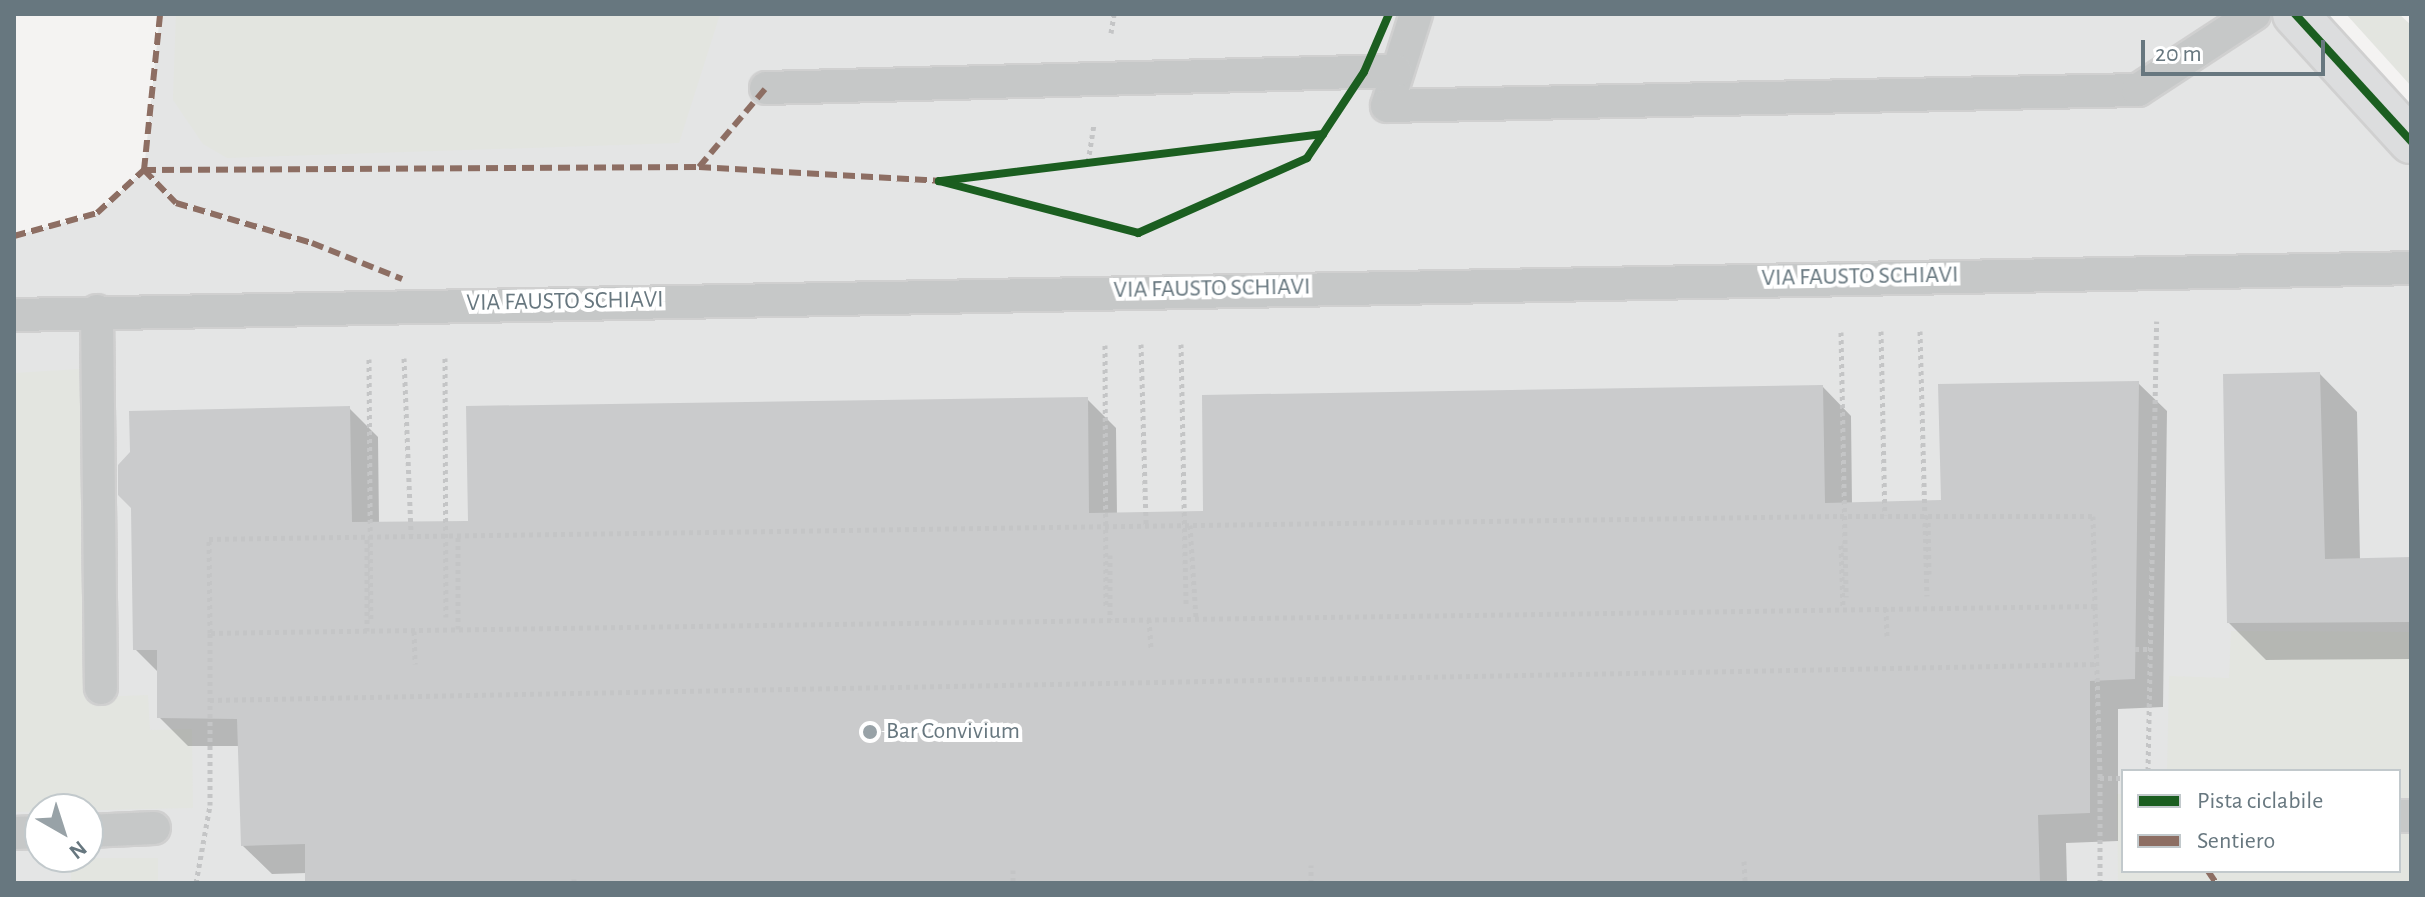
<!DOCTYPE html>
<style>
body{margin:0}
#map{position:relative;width:2425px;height:897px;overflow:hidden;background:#f4f3f2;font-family:"Alegreya Sans",sans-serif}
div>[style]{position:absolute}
.built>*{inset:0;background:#e4e5e5}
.green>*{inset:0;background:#e3e5e0;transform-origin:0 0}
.shadow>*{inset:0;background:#0003}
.building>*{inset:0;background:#cacbcc}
.path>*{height:5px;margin-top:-2.5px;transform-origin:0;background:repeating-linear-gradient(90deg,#c4c5c6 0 4px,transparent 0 8px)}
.roads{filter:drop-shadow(2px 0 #d0d0d0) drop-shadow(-2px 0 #d0d0d0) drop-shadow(0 2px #d0d0d0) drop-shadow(0 -2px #d0d0d0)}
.lane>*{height:32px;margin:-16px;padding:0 16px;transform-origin:16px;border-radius:16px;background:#c6c8c8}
.secondary>*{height:44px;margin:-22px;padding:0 22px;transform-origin:22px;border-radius:22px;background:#dcddde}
.quiet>*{height:6px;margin-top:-3px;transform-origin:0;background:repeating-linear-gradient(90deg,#8d6e63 0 12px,transparent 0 18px)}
.cycleway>*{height:8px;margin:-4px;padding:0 4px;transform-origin:4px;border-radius:4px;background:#1b5e20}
.dots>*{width:22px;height:22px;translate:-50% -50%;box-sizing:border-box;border:4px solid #fff;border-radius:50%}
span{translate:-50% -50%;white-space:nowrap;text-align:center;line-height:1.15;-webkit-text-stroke:8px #fff;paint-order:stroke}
.street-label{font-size:24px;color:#67777f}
.poi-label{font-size:24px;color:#67777f}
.left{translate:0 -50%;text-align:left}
.frame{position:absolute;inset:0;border:16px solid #67777f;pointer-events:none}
.legend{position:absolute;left:2121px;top:769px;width:280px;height:104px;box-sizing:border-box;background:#fff;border:2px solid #c2c9cc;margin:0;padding:10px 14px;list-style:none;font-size:24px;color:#67777f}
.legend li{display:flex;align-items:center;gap:16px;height:40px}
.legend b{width:40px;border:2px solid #c2c9cc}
.north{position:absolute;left:24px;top:793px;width:80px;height:80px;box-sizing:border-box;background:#fff;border:2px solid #c2c9cc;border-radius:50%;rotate:141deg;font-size:22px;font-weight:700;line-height:32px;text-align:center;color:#67777f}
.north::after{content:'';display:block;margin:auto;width:28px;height:36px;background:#98a2a7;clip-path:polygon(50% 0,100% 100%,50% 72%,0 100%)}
.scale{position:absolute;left:2141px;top:40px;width:184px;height:36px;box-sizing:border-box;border:4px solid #67777f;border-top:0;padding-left:10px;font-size:24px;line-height:28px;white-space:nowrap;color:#67777f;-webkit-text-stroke:6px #fff;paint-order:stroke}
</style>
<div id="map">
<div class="built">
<div style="clip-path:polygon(evenodd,160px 14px,2295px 14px,2411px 141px,2411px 883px,14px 883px,14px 236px,97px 213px,144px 170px,160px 14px,2123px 771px,2399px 771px,2399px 871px,2123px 871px,2123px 771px,160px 14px,40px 809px,88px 809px,88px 857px,40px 857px,40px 809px)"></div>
</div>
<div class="green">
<div style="clip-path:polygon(176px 14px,720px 14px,679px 143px,227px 158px,203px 144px,173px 100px)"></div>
<div style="clip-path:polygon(2346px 14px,2399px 14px,2411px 25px,2411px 86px)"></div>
<div style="clip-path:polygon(95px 368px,99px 697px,148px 695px,150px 730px,192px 729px,193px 808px,14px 812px,14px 373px)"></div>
<div style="clip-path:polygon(2231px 631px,2411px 632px,2411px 883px,2118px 883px,2117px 794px,2123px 794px,2123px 871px,2399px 871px,2399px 771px,2167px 771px,2169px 676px,2229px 678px)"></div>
<div style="left:158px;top:858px;width:25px;height:87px;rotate:90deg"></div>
</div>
<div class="shadow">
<div style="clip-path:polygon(2320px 374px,2357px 412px,2360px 560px,2411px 559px,2411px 659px,2266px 660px,2229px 623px)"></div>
<div style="clip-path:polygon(2138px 383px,2167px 411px,2163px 707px,2118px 709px,2118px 841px,2066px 843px,2067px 883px,307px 883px,307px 873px,272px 874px,243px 846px,240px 746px,188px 746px,159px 717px,159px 673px,135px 649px,349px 408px,378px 437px,379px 524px,470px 523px,1087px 399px,1116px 428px,1117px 515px,1206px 513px,1823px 387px,1851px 416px,1852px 505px,1943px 502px)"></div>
</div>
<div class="building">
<div style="clip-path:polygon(2320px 372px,2325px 559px,2411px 557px,2411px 622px,2227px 623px,2223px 374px)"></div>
<div style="clip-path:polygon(2139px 381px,2135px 679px,2090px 681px,2090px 813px,2038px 815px,2040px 883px,305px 883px,305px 844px,241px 846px,237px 719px,157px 718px,157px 650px,133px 650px,131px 508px,118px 495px,118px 465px,130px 452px,129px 411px,350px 406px,352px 522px,468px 521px,466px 406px,1088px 397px,1089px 513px,1203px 511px,1202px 395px,1823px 385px,1825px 503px,1941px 500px,1938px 384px)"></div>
</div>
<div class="path">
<div style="left:1111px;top:33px;width:19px;rotate:-81deg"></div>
<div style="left:1088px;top:162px;width:37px;rotate:-81deg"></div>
<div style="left:1881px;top:331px;width:184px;rotate:88.8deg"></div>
<div style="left:1920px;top:331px;width:265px;rotate:88.5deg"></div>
<div style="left:1841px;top:332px;width:265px;rotate:88.9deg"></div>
<div style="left:1141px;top:344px;width:181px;rotate:88.4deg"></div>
<div style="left:1181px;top:344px;width:263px;rotate:88.9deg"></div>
<div style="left:1105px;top:345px;width:262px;rotate:89.8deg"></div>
<div style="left:404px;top:358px;width:177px;rotate:87.7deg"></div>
<div style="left:445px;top:358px;width:259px;rotate:89.8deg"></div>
<div style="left:369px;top:359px;width:260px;rotate:89.6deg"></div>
<div style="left:1928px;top:515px;width:59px;rotate:89deg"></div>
<div style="left:1840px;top:516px;width:253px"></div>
<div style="left:2093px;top:516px;width:90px;rotate:88.7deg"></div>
<div style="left:2095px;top:606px;width:1885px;rotate:179.18deg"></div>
<div style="left:210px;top:633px;width:94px;rotate:-90.6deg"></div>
<div style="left:209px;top:539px;width:1631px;rotate:-0.81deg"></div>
<div style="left:1190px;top:525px;width:94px;rotate:86.3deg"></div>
<div style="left:1841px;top:545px;width:63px;rotate:88.2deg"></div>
<div style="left:1110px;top:555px;width:65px;rotate:90deg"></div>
<div style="left:2095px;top:606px;width:172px;rotate:88.3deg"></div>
<div style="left:1886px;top:608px;width:28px;rotate:88deg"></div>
<div style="left:1149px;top:619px;width:31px;rotate:86deg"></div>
<div style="left:458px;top:629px;width:94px;rotate:-90deg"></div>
<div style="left:367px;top:631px;width:94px;rotate:-90deg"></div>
<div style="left:414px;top:631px;width:33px;rotate:88deg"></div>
<div style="left:2135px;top:649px;width:14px"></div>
<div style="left:210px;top:700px;width:1887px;rotate:-1.09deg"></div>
<div style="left:2148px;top:771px;width:450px;rotate:-88.9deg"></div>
<div style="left:1744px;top:861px;width:22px;rotate:87deg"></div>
<div style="left:1013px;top:870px;width:13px;rotate:90deg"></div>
<div style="left:574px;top:879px;width:4px;rotate:90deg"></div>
<div style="left:196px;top:883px;width:79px;rotate:-79.8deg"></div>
<div style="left:210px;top:805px;width:172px;rotate:-90deg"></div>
<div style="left:1311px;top:883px;width:18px;rotate:-90deg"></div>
<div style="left:2100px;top:883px;width:105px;rotate:-90deg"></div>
<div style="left:2100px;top:778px;width:23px"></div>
</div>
<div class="roads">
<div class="lane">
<div style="left:1416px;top:14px;width:96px;rotate:107.5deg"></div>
<div style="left:1387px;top:106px;width:751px;rotate:-1.22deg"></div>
<div style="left:2138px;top:90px;width:139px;rotate:-33.2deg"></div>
<div style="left:766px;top:88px;width:630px;rotate:-1.55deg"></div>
<div style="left:97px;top:311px;width:377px;rotate:89.4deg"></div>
<div style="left:14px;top:315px;width:2397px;rotate:-1.12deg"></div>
<div style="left:2399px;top:816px;width:12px"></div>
<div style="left:88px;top:831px;width:66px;rotate:-2.6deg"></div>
<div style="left:14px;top:833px;width:26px;rotate:-2deg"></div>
</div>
<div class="secondary">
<div style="left:2295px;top:14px;width:172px;rotate:47.6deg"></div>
</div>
</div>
<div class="quiet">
<div style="left:699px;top:167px;width:240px;rotate:3.3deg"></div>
<div style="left:144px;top:170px;width:555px;rotate:-0.31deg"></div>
<div style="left:699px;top:167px;width:104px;rotate:-49.7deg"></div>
<div style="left:144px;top:170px;width:46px;rotate:45.9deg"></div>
<div style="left:176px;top:203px;width:142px;rotate:16.4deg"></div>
<div style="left:312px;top:243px;width:97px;rotate:21.8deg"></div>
<div style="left:14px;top:236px;width:86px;rotate:-15.5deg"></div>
<div style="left:97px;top:213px;width:64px;rotate:-42.5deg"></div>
<div style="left:144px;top:170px;width:157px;rotate:-84.1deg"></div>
<div style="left:2208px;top:871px;width:14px;rotate:56deg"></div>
</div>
<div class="cycleway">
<div style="left:2295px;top:14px;width:172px;rotate:47.6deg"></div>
<div style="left:1323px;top:134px;width:387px;rotate:173deg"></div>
<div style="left:939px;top:181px;width:206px;rotate:14.6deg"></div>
<div style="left:1138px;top:233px;width:185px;rotate:-23.9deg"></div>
<div style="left:1307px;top:158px;width:29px;rotate:-56deg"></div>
<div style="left:1323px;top:134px;width:74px;rotate:-56.5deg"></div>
<div style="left:1364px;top:72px;width:63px;rotate:-66.7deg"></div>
</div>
<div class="dots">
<div style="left:870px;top:732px;background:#98a2a7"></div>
</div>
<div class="street-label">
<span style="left:1860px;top:277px;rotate:-1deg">VIA FAUSTO SCHIAVI</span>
<span style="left:1212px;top:289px;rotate:-1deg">VIA FAUSTO SCHIAVI</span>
<span style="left:565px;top:302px;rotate:-1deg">VIA FAUSTO SCHIAVI</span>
</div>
<div class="poi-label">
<span class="left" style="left:886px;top:732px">Bar Convivium</span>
</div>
<div class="frame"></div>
<ul class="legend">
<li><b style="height:10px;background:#1b5e20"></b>Pista ciclabile</li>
<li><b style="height:10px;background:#8d6e63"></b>Sentiero</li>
</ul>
<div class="north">N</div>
<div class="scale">20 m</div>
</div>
